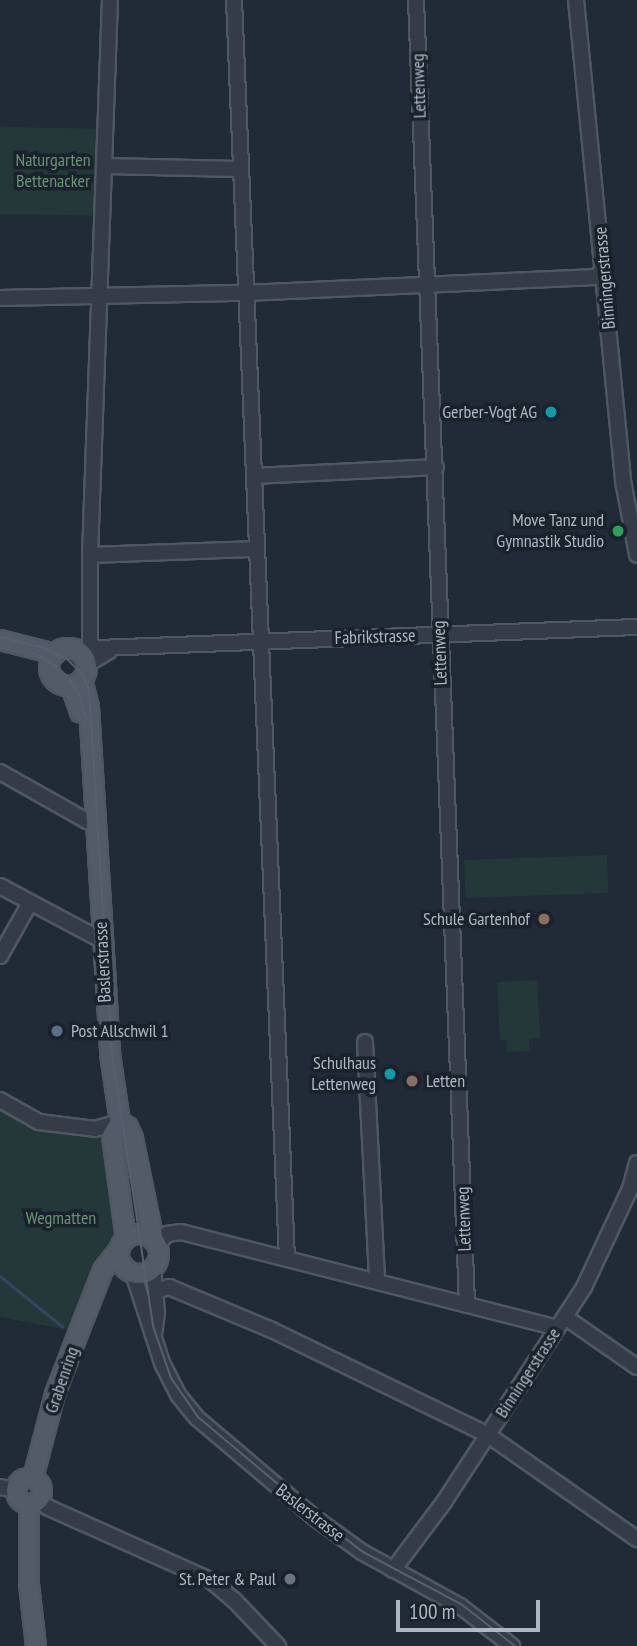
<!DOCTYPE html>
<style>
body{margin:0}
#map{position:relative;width:637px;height:1646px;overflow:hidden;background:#212a37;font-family:"PT Sans Narrow",sans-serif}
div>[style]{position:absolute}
.green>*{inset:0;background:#24383a;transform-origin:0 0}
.stream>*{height:2.5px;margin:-1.25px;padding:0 1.25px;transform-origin:1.25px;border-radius:1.25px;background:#35465e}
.roads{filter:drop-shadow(2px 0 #4f5763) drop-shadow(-2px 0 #4f5763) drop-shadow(0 2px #4f5763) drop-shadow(0 -2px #4f5763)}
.minor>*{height:14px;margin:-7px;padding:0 7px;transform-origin:7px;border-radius:7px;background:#353c48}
.major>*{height:18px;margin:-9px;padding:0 9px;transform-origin:9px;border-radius:9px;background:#535b68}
.major>.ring{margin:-9px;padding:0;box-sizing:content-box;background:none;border:18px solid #535b68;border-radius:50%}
.tram>*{height:2px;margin:-1px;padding:0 1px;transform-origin:1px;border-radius:1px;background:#57606f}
.dots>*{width:19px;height:19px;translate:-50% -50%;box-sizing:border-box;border:4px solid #1a222c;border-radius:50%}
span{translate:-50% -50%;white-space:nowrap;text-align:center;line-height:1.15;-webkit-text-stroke:7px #1a222c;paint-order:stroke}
.street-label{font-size:18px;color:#afb7c4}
.park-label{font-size:18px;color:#679472}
.poi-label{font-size:18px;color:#afb7c4}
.right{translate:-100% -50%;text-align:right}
.left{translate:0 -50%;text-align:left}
.scale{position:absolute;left:396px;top:1600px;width:144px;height:32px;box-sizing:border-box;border:4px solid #afb7c4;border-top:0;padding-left:9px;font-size:21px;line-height:24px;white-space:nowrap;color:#afb7c4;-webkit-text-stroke:5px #1a222c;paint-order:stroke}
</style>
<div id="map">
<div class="green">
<div style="left:0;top:127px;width:105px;height:87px;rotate:1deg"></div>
<div style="left:607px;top:855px;width:38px;height:143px;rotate:88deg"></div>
<div style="clip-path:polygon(537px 980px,540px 1038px,529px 1039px,529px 1051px,507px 1052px,506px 1040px,500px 1040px,497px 982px)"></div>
<div style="clip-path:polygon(0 1100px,39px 1122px,102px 1133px,112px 1142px,126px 1239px,74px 1331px,0 1317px)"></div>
</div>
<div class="stream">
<div style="left:0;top:1276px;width:80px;rotate:38.9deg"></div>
</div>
<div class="roads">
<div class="minor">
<div style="left:234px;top:0;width:1258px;rotate:87.59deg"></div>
<div style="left:416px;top:0;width:1306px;rotate:87.76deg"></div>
<div style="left:576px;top:0;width:488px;rotate:84.4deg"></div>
<div style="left:624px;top:486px;width:70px;rotate:79.3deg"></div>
<div style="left:104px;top:166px;width:137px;rotate:1.3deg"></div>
<div style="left:0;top:298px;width:245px;rotate:-1.2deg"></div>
<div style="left:245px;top:293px;width:351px;rotate:-2.6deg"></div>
<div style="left:596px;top:277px;width:11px;rotate:-45deg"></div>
<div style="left:255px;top:476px;width:181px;rotate:-2.8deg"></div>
<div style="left:90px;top:555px;width:167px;rotate:-2.1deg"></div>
<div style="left:90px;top:651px;width:96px;rotate:-90deg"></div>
<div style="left:90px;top:555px;width:555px;rotate:-87.94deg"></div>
<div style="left:84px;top:654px;width:16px;rotate:-22deg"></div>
<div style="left:99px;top:648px;width:538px;rotate:-2.24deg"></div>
<div style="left:86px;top:665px;width:27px;rotate:-31deg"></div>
<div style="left:0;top:772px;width:100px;rotate:29.4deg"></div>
<div style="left:87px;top:821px;width:7px;rotate:8deg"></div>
<div style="left:94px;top:822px;width:11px;rotate:-90deg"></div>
<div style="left:0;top:886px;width:117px;rotate:28.1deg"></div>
<div style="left:0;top:956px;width:61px;rotate:-60.5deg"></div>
<div style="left:365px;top:1042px;width:239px;rotate:87.1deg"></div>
<div style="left:0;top:1100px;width:45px;rotate:29.4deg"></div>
<div style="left:39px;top:1122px;width:56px;rotate:7.1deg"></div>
<div style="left:95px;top:1129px;width:26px;rotate:-16deg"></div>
<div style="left:157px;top:1245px;width:15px;rotate:-48deg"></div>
<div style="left:167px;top:1234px;width:14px;rotate:-8deg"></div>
<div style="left:181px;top:1232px;width:388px;rotate:14.3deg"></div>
<div style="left:153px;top:1267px;width:46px;rotate:85deg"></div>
<div style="left:157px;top:1313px;width:21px;rotate:98deg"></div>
<div style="left:133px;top:1273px;width:95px;rotate:72.1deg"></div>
<div style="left:162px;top:1363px;width:37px;rotate:63deg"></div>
<div style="left:179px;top:1396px;width:28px;rotate:51deg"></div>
<div style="left:197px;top:1418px;width:155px;rotate:40.3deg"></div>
<div style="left:315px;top:1518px;width:58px;rotate:35.9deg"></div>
<div style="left:362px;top:1552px;width:112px;rotate:28.9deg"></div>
<div style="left:460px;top:1606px;width:66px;rotate:37.6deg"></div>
<div style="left:156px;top:1291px;width:14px;rotate:-17deg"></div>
<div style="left:169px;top:1287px;width:112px;rotate:22.7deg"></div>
<div style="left:272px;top:1330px;width:240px;rotate:25.9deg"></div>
<div style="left:488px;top:1435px;width:182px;rotate:34.9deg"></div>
<div style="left:565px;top:1317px;width:88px;rotate:34.8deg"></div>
<div style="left:0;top:1487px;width:15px;rotate:11deg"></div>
<div style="left:39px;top:1499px;width:11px;rotate:45deg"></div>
<div style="left:47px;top:1507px;width:179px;rotate:24.1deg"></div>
<div style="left:210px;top:1580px;width:31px;rotate:40deg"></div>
<div style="left:234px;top:1600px;width:64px;rotate:46.3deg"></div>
<div style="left:393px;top:1570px;width:85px;rotate:-53.1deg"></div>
<div style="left:444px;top:1502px;width:257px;rotate:-56.9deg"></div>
<div style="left:584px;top:1287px;width:108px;rotate:-64.9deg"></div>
<div style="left:630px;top:1189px;width:27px;rotate:-75deg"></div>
</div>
<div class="major">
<div style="left:0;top:640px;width:57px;rotate:14.3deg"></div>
<div class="ring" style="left:49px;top:648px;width:20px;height:20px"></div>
<div style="left:82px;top:679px;width:29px;rotate:76deg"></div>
<div style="left:89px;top:707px;width:348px;rotate:86.5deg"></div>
<div style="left:110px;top:1054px;width:69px;rotate:81.6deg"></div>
<div style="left:120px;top:1122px;width:9px;rotate:32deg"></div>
<div style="left:128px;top:1127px;width:12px;rotate:66deg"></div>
<div style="left:133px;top:1138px;width:105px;rotate:78.5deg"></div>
<div style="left:71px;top:686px;width:28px;rotate:71deg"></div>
<div style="left:120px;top:1122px;width:16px;rotate:120deg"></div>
<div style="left:112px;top:1136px;width:104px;rotate:82.3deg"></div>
<div class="ring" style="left:119px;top:1234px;width:22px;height:22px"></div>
<div class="ring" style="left:16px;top:1478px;width:8px;height:8px"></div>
<div style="left:33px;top:1478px;width:87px;rotate:-75.3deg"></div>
<div style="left:55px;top:1394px;width:59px;rotate:-69.1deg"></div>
<div style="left:76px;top:1339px;width:74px;rotate:-68.6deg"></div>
<div style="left:103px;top:1270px;width:28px;rotate:-52deg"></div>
<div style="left:29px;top:1504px;width:80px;rotate:90deg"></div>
<div style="left:29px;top:1584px;width:62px;rotate:83.6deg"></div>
</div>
</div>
<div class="tram">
<div style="left:0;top:637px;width:42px;rotate:13.7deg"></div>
<div style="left:41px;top:647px;width:27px;rotate:24deg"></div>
<div style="left:66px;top:658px;width:21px;rotate:45deg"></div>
<div style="left:81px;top:673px;width:18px;rotate:63deg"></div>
<div style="left:89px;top:689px;width:366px;rotate:86.4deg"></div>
<div style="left:112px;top:1054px;width:275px;rotate:81.4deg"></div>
<div style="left:153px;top:1326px;width:55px;rotate:70.9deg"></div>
<div style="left:171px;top:1378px;width:47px;rotate:55.3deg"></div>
<div style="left:198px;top:1417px;width:154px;rotate:40deg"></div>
<div style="left:316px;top:1516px;width:59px;rotate:37.5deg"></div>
<div style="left:363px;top:1552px;width:111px;rotate:28deg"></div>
<div style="left:461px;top:1604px;width:68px;rotate:37.9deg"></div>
<div style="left:33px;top:653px;width:26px;rotate:29deg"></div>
<div style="left:56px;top:666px;width:18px;rotate:43deg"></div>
<div style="left:69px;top:678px;width:19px;rotate:58deg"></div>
<div style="left:79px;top:694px;width:25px;rotate:74deg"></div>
</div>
<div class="dots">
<div style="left:551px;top:412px;background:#0f9aa8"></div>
<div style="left:618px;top:531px;background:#2e9e5b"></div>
<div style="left:544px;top:919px;background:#8d6e63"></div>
<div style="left:57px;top:1031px;background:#5c6f8a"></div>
<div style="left:390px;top:1074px;background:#0f9aa8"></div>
<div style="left:412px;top:1081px;background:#8d6e63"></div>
<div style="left:290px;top:1579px;background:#6b7280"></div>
</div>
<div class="street-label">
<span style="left:419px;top:86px;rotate:-92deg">Lettenweg</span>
<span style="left:605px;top:278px;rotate:-95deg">Binningerstrasse</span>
<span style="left:375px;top:637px;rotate:-2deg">Fabrikstrasse</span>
<span style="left:440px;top:653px;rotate:-92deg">Lettenweg</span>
<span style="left:103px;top:962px;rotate:-93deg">Baslerstrasse</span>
<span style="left:464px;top:1219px;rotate:-92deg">Lettenweg</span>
<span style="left:528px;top:1373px;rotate:-57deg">Binningerstrasse</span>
<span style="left:62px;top:1380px;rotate:-71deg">Grabenring</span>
<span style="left:310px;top:1513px;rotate:38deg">Baslerstrasse</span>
</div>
<div class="park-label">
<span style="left:53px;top:171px">Naturgarten<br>Bettenacker</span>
<span style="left:61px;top:1218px">Wegmatten</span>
</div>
<div class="poi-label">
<span class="right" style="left:537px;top:412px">Gerber-Vogt AG</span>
<span class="right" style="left:604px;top:531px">Move Tanz und<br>Gymnastik Studio</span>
<span class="right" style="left:530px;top:919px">Schule Gartenhof</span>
<span class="left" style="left:71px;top:1031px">Post Allschwil 1</span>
<span class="right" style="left:376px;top:1074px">Schulhaus<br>Lettenweg</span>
<span class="left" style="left:426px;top:1081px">Letten</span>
<span class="right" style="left:276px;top:1579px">St. Peter &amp; Paul</span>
</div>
<div class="scale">100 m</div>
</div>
